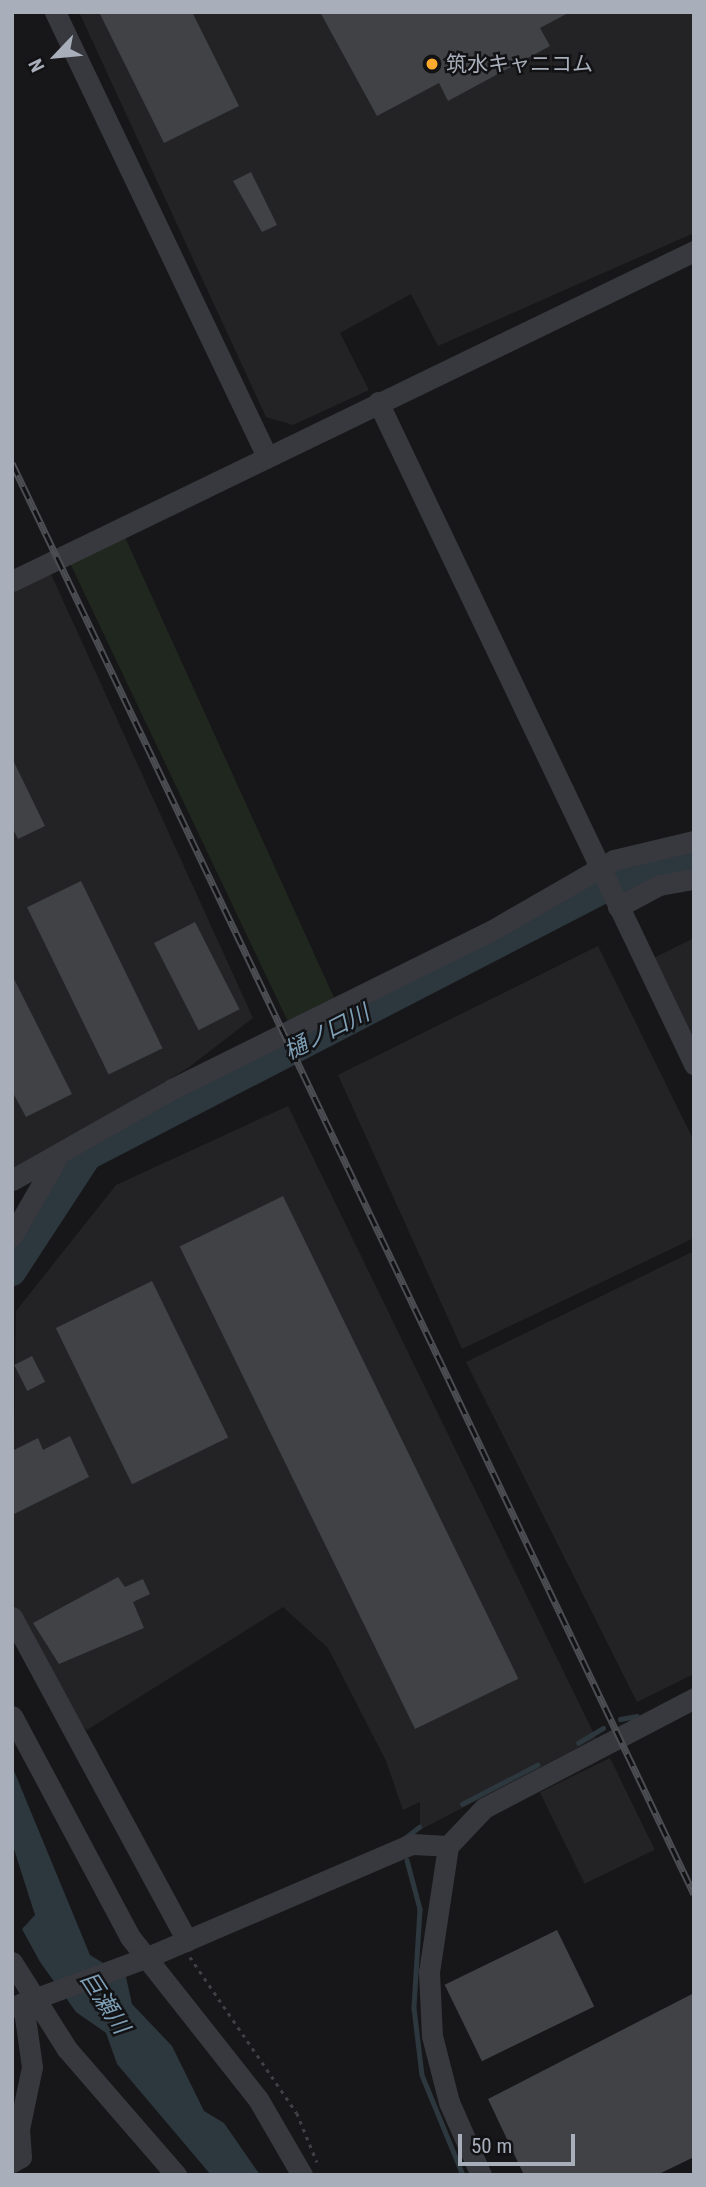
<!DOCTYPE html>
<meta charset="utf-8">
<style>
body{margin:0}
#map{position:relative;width:706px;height:2187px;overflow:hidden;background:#171719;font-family:"Roboto Condensed","Noto Sans JP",sans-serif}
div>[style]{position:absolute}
.built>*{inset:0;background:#232326;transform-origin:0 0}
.green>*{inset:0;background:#1f271f}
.water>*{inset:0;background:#2c373e}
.stream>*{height:4.5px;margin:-2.25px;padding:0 2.25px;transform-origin:2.25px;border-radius:2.25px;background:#2c373e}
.river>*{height:28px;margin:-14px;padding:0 14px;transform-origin:14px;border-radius:14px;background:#2c373e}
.building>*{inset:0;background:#414246;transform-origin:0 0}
.path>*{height:2.5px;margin-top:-1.25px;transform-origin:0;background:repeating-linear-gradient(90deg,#3e4045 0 3.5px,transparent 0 8.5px)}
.minor>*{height:21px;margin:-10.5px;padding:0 10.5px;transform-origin:10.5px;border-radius:10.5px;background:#38393e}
.rail>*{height:7px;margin-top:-3.5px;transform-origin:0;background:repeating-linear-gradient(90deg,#121214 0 13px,#4b4d53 0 26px);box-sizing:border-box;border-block:2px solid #4b4d53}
.dots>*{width:19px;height:19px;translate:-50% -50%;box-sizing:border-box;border:4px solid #121214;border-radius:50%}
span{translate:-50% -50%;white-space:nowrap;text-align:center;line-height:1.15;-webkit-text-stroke:5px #121214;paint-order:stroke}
.poi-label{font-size:21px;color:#a8afba}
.left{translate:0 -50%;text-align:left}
.water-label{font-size:23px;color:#7e9fb6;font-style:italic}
.frame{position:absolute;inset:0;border:14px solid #a8afba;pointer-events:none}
.north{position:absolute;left:21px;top:21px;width:70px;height:70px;-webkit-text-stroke:5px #121214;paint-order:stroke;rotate:244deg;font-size:19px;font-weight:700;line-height:28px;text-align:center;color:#a8afba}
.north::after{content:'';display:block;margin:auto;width:24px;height:32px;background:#a8afba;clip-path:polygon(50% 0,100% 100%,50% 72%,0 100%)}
.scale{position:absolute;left:458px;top:2134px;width:117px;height:32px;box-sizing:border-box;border:4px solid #a8afba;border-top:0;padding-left:9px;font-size:21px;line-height:24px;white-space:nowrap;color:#a8afba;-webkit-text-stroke:5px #121214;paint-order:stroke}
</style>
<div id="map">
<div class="built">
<div style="clip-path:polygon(79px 12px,694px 12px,694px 233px,438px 346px,411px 294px,340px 333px,369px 390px,293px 425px,266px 417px)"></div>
<div style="clip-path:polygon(51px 574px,253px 1018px,188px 1068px,12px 1171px,12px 593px)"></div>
<div style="clip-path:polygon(694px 938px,694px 1046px,652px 959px)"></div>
<div style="clip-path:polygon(598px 946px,694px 1141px,694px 1238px,462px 1349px,338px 1075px)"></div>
<div style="clip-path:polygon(288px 1106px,596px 1738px,420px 1830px,420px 1802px,403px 1810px,386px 1761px,328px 1648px,283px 1607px,87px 1730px,69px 1712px,12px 1602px,16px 1311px,116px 1185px)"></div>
<div style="clip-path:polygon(694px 1251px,694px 1674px,637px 1702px,466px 1362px)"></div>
<div style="left:610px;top:1758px;width:102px;height:78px;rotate:64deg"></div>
</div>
<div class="green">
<div style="clip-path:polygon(124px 535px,336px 1002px,290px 1026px,69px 561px)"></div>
</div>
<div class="water">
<div style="clip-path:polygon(12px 1766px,90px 1955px,126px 1977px,132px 2004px,172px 2046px,204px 2111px,224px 2123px,260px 2175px,211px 2175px,117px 2064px,106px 2033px,76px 2012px,40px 1962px,22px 1929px,35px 1915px,12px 1843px)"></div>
</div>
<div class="stream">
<div style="left:620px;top:1719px;width:17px;rotate:-10deg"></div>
<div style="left:578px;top:1743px;width:29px;rotate:-31deg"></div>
<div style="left:462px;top:1804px;width:85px;rotate:-27.5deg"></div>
<div style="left:401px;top:1841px;width:23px;rotate:-38deg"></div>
<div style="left:407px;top:1860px;width:51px;rotate:75.1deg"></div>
<div style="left:420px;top:1909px;width:99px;rotate:93.5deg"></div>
<div style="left:414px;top:2008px;width:67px;rotate:83.2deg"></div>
<div style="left:422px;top:2075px;width:108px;rotate:67.7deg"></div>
</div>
<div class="river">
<div style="left:12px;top:1272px;width:139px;rotate:-56.8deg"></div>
<div style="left:88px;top:1156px;width:623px;rotate:-27.35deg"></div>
<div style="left:641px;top:870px;width:54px;rotate:-10.7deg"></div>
</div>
<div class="building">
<div style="clip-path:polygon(99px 12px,192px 12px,239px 106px,164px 143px)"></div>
<div style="clip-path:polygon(320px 12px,570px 12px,540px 28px,550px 46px,448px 101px,439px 83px,377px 116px)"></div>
<div style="clip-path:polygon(251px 172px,277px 225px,262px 232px,233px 181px)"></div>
<div style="clip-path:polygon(12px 758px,45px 826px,18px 839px,12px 827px)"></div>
<div style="left:81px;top:881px;width:186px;height:60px;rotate:64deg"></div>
<div style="left:195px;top:922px;width:98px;height:46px;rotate:63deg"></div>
<div style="clip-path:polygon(12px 975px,72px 1094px,26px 1117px,12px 1091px)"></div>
<div style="left:283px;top:1196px;width:537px;height:115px;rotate:64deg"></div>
<div style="left:152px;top:1281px;width:174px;height:107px;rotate:64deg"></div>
<div style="left:32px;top:1356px;width:29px;height:20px;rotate:63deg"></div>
<div style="clip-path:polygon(70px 1436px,89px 1477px,12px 1515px,12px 1451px,38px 1438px,43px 1450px)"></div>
<div style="clip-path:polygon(118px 1577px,125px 1587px,143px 1579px,150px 1594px,133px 1602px,144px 1628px,59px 1664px,33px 1623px)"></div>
<div style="left:557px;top:1930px;width:85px;height:125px;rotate:64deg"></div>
<div style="clip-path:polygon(694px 1993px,694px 2157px,657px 2175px,524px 2175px,488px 2099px)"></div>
</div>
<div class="path">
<div style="left:190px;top:1957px;width:189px;rotate:55.6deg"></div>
<div style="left:297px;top:2113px;width:53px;rotate:67.8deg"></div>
</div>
<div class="minor">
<div style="left:55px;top:12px;width:493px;rotate:64.5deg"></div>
<div style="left:378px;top:402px;width:734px;rotate:64.48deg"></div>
<div style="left:12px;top:581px;width:758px;rotate:-25.82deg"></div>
<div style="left:618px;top:907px;width:47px;rotate:-28.2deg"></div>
<div style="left:659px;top:885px;width:36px;rotate:-10deg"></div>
<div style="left:12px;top:1180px;width:184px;rotate:-29.6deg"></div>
<div style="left:172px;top:1089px;width:362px;rotate:-26.4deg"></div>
<div style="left:496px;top:928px;width:136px;rotate:-30deg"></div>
<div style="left:614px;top:860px;width:82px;rotate:-13.4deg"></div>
<div style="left:12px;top:1236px;width:90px;rotate:-60deg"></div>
<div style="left:12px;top:1617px;width:368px;rotate:61.6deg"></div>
<div style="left:12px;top:1716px;width:251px;rotate:61.9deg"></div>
<div style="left:130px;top:1937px;width:206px;rotate:51.7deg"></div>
<div style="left:258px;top:2099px;width:88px;rotate:59.9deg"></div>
<div style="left:12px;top:1962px;width:103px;rotate:57.7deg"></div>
<div style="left:67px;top:2049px;width:167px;rotate:49.1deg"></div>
<div style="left:12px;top:2007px;width:145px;rotate:-20.2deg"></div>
<div style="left:148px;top:1957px;width:287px;rotate:-23.2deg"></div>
<div style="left:412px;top:1844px;width:36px;rotate:3deg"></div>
<div style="left:12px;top:2162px;width:10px;rotate:-29deg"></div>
<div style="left:21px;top:2157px;width:28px;rotate:-94deg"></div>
<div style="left:19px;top:2129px;width:63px;rotate:-78.2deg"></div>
<div style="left:32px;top:2067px;width:65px;rotate:-98deg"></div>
<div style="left:481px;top:2175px;width:80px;rotate:-113.7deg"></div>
<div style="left:449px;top:2102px;width:68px;rotate:-104.4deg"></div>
<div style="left:432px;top:2036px;width:64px;rotate:-92.7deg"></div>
<div style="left:429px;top:1972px;width:127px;rotate:-81.4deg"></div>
<div style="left:448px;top:1846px;width:52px;rotate:-46.5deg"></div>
<div style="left:484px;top:1808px;width:237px;rotate:-27.6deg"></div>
</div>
<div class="rail">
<div style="left:12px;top:463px;width:1585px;rotate:64.52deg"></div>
</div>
<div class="dots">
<div style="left:432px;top:64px;background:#fbaa2d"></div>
</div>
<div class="poi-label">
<span class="left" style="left:446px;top:64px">筑水キャニコム</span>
</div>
<div class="water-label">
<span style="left:327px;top:1033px;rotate:-27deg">樋ノ口川</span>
<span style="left:104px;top:2003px;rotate:57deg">巨瀬川</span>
</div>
<div class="frame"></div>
<div class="north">N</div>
<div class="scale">50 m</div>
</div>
